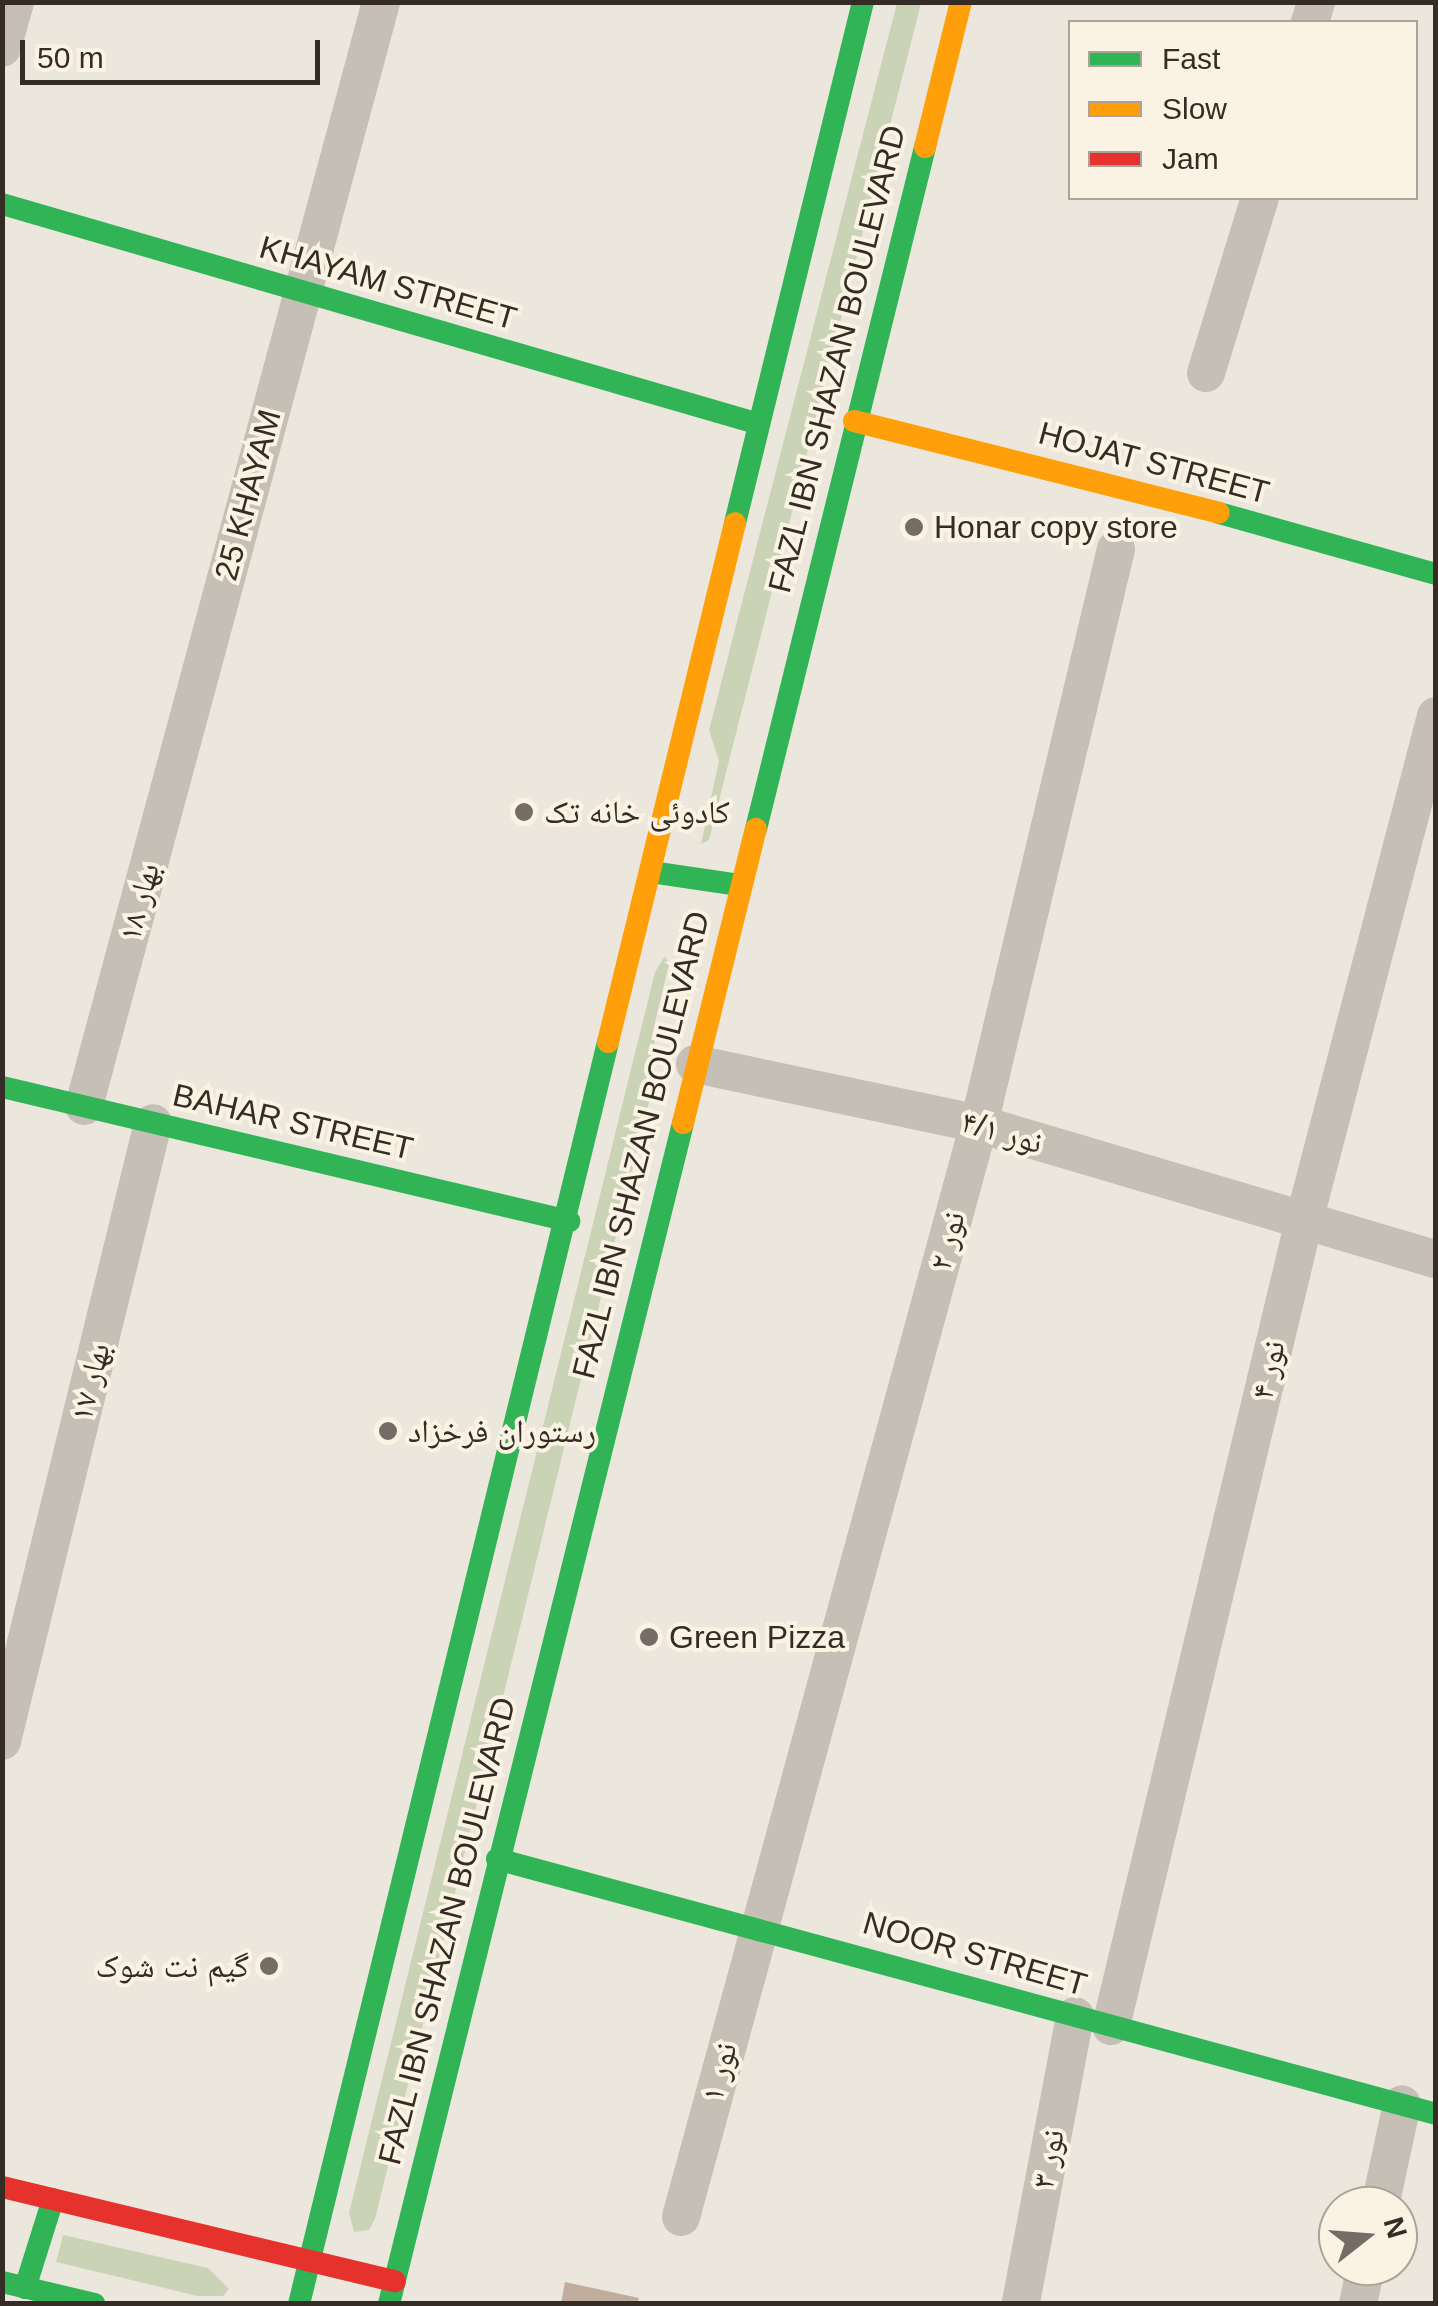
<!DOCTYPE html>
<meta charset="utf-8">
<style>
body{margin:0}
#map{position:relative;width:1438px;height:2306px;overflow:hidden;background:#ece7dd;font-family:Arial,"Noto Naskh Arabic",sans-serif}
div>[style]{position:absolute}
.green>*{inset:0;background:#cad3b6}
.building>*{inset:0;background:#c1ad9e}
.street>*{height:38px;margin:-19px;padding:0 19px;transform-origin:19px;border-radius:19px;background:#c5bfb6}
.fast>*{height:22px;margin:-11px;padding:0 11px;transform-origin:11px;border-radius:11px;background:#30b455}
.slow>*{height:22px;margin:-11px;padding:0 11px;transform-origin:11px;border-radius:11px;background:#ff9f0a}
.jam>*{height:22px;margin:-11px;padding:0 11px;transform-origin:11px;border-radius:11px;background:#e5322d}
.dots>*{width:28px;height:28px;translate:-50% -50%;box-sizing:border-box;border:5px solid #faf2e3;border-radius:50%}
span{translate:-50% -50%;white-space:nowrap;text-align:center;line-height:1.15;-webkit-text-stroke:8px #faf2e3;paint-order:stroke}
.street-label{font-size:32px;color:#352c25}
.poi-label{font-size:32px;color:#352c25}
.left{translate:0 -50%;text-align:left}
.right{translate:-100% -50%;text-align:right}
.frame{position:absolute;inset:0;border:5px solid #352c25;pointer-events:none}
.legend{position:absolute;left:1068px;top:20px;width:350px;height:180px;box-sizing:border-box;background:#faf2e3;border:2px solid #aba397;margin:0;padding:12px 18px;list-style:none;font-size:30px;color:#352c25}
.legend li{display:flex;align-items:center;gap:20px;height:50px}
.legend b{width:50px;border:2px solid #aba397}
.north{position:absolute;left:1318px;top:2186px;width:100px;height:100px;box-sizing:border-box;background:#faf2e3;border:2px solid #aba397;border-radius:50%;rotate:73deg;font-size:28px;font-weight:700;line-height:40px;text-align:center;color:#352c25}
.north::after{content:'';display:block;margin:auto;width:35px;height:45px;background:#756d65;clip-path:polygon(50% 0,100% 100%,50% 72%,0 100%)}
.scale{position:absolute;left:20px;top:40px;width:300px;height:45px;box-sizing:border-box;border:5px solid #352c25;border-top:0;padding-left:12px;font-size:30px;line-height:35px;white-space:nowrap;color:#352c25;-webkit-text-stroke:8px #faf2e3;paint-order:stroke}
</style>
<div id="map">
<div class="green">
<div style="clip-path:polygon(897px 3px,921px 3px,709px 840px,701px 844px,719px 761px,709px 730px)"></div>
<div style="clip-path:polygon(665px 956px,669px 964px,654px 1027px,655px 1077px,375px 2219px,369px 2230px,354px 2232px,349px 2213px,655px 972px)"></div>
<div style="clip-path:polygon(63px 2235px,208px 2268px,229px 2289px,223px 2296px,198px 2296px,56px 2262px)"></div>
</div>
<div class="building">
<div style="clip-path:polygon(565px 2282px,639px 2298px,637px 2304px,561px 2304px)"></div>
</div>
<div class="street">
<div style="left:1310px;top:22px;width:21px;rotate:-73deg"></div>
<div style="left:2px;top:48px;width:48px;rotate:-74.2deg"></div>
<div style="left:1206px;top:373px;width:183px;rotate:-72.9deg"></div>
<div style="left:695px;top:1064px;width:290px;rotate:11.9deg"></div>
<div style="left:979px;top:1124px;width:477px;rotate:16.5deg"></div>
<div style="left:84px;top:1106px;width:1143px;rotate:-74.94deg"></div>
<div style="left:2px;top:1741px;width:636px;rotate:-76.27deg"></div>
<div style="left:1111px;top:2026px;width:828px;rotate:-76.52deg"></div>
<div style="left:1304px;top:1221px;width:522px;rotate:-75.35deg"></div>
<div style="left:1380px;top:2206px;width:104px;rotate:-77.8deg"></div>
<div style="left:681px;top:2217px;width:1133px;rotate:-74.75deg"></div>
<div style="left:979px;top:1124px;width:591px;rotate:-76.6deg"></div>
<div style="left:1021px;top:2302px;width:291px;rotate:-79.3deg"></div>
<div style="left:1358px;top:2304px;width:39px;rotate:-78deg"></div>
</div>
<div class="fast">
<div style="left:2px;top:204px;width:785px;rotate:16.2deg"></div>
<div style="left:1219px;top:513px;width:225px;rotate:15.7deg"></div>
<div style="left:735px;top:523px;width:536px;rotate:-76.2deg"></div>
<div style="left:756px;top:829px;width:703px;rotate:-76.08deg"></div>
<div style="left:651px;top:872px;width:89px;rotate:8.4deg"></div>
<div style="left:2px;top:1087px;width:583px;rotate:13.3deg"></div>
<div style="left:497px;top:1859px;width:973px;rotate:15.19deg"></div>
<div style="left:2px;top:2282px;width:95px;rotate:13.4deg"></div>
<div style="left:25px;top:2288px;width:93px;rotate:-72.5deg"></div>
<div style="left:299px;top:2304px;width:1299px;rotate:-76.24deg"></div>
<div style="left:389px;top:2304px;width:1217px;rotate:-76.02deg"></div>
</div>
<div class="slow">
<div style="left:925px;top:147px;width:149px;rotate:-76.1deg"></div>
<div style="left:854px;top:421px;width:376px;rotate:14.1deg"></div>
<div style="left:608px;top:1042px;width:534px;rotate:-76.25deg"></div>
<div style="left:683px;top:1123px;width:303px;rotate:-76.1deg"></div>
</div>
<div class="jam">
<div style="left:2px;top:2187px;width:404px;rotate:13.5deg"></div>
</div>
<div class="dots">
<div style="left:914px;top:527px;background:#756d65"></div>
<div style="left:524px;top:812px;background:#756d65"></div>
<div style="left:388px;top:1431px;background:#756d65"></div>
<div style="left:649px;top:1637px;background:#756d65"></div>
<div style="left:269px;top:1966px;background:#756d65"></div>
</div>
<div class="street-label">
<span style="left:388px;top:283px;rotate:16deg">KHAYAM STREET</span>
<span style="left:837px;top:359px;rotate:-76deg">FAZL IBN SHAZAN BOULEVARD</span>
<span style="left:1154px;top:463px;rotate:15deg">HOJAT STREET</span>
<span style="left:248px;top:495px;rotate:-75deg">25 KHAYAM</span>
<span style="left:139px;top:902px;rotate:-75deg">بهار ۱۸</span>
<span style="left:293px;top:1122px;rotate:13deg">BAHAR STREET</span>
<span style="left:1002px;top:1132px;rotate:16deg">نور ۴/۱</span>
<span style="left:641px;top:1145px;rotate:-76deg">FAZL IBN SHAZAN BOULEVARD</span>
<span style="left:947px;top:1241px;rotate:-75deg">نور ۲</span>
<span style="left:1268px;top:1370px;rotate:-77deg">نور ۴</span>
<span style="left:90px;top:1382px;rotate:-76deg">بهار ۱۷</span>
<span style="left:447px;top:1931px;rotate:-76deg">FAZL IBN SHAZAN BOULEVARD</span>
<span style="left:975px;top:1954px;rotate:16deg">NOOR STREET</span>
<span style="left:719px;top:2072px;rotate:-75deg">نور ۱</span>
<span style="left:1048px;top:2159px;rotate:-79deg">نور ۳</span>
</div>
<div class="poi-label">
<span class="left" style="left:934px;top:527px">Honar copy store</span>
<span class="left" style="left:544px;top:812px">کادوئی خانه تک</span>
<span class="left" style="left:408px;top:1431px">رستوران فرخزاد</span>
<span class="left" style="left:669px;top:1637px">Green Pizza</span>
<span class="right" style="left:249px;top:1966px">گیم نت شوک</span>
</div>
<div class="frame"></div>
<ul class="legend">
<li><b style="height:12px;background:#30b455"></b>Fast</li>
<li><b style="height:12px;background:#ff9f0a"></b>Slow</li>
<li><b style="height:12px;background:#e5322d"></b>Jam</li>
</ul>
<div class="north">N</div>
<div class="scale">50 m</div>
</div>
